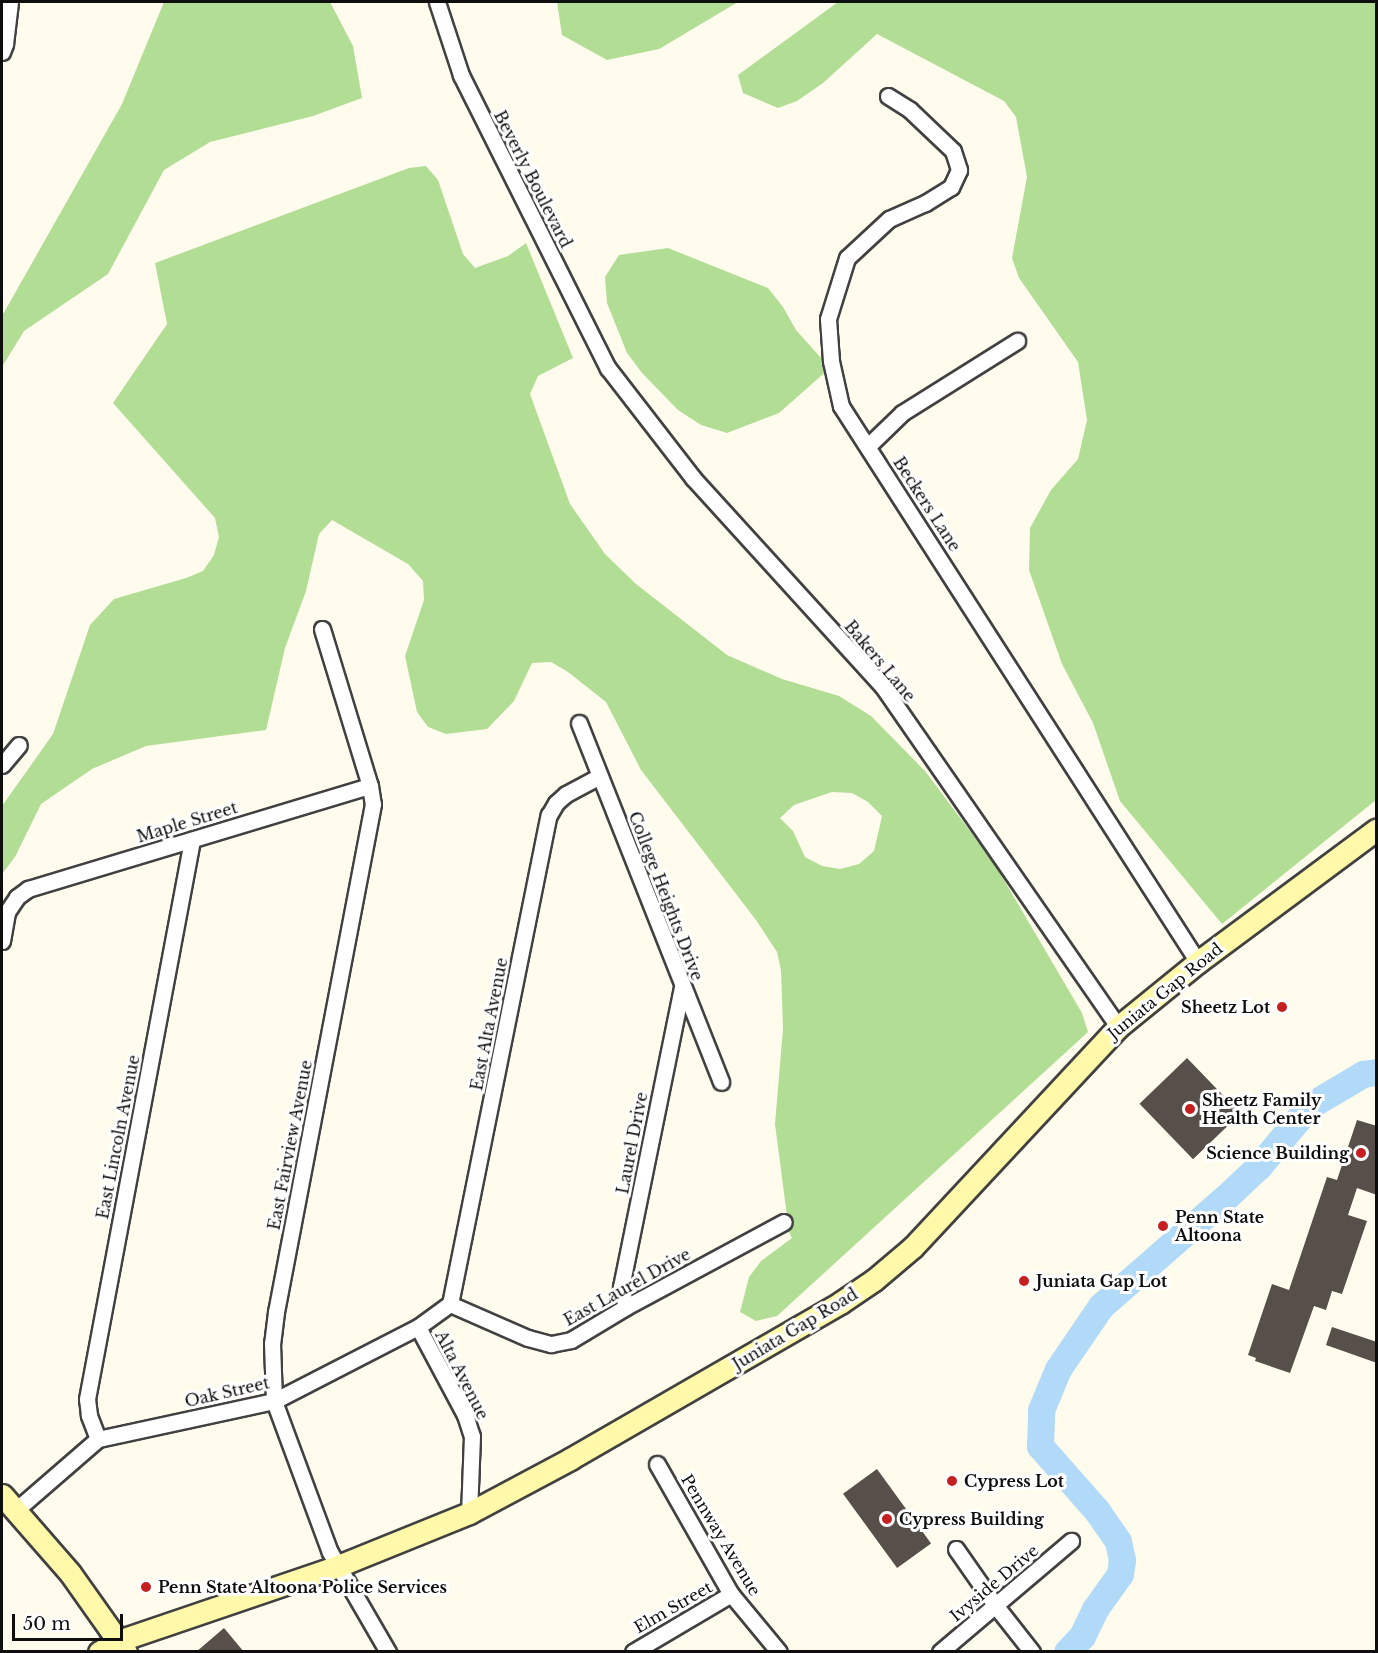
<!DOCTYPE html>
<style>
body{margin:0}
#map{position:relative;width:1378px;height:1653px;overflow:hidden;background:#fffcee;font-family:"Libre Baskerville",serif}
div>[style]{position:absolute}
.forest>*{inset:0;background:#b2dd95}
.river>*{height:27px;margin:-13.5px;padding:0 13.5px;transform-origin:13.5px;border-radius:13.5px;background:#b1daf9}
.building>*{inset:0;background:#574f49;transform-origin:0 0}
.roads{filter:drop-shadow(2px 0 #414141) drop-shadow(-2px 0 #414141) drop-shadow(0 2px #414141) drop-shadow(0 -2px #414141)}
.street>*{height:15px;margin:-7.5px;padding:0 7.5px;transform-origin:7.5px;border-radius:7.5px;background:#fff}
.secondary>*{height:21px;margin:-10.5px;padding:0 10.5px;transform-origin:10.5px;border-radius:10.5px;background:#fff9a9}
.dots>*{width:16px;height:16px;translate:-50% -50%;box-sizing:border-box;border:3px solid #fff;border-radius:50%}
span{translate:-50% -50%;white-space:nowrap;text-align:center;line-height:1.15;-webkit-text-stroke:6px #fff;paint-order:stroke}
.street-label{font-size:16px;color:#0e0e0e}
.poi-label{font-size:16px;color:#0e0e0e;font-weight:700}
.right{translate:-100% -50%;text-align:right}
.left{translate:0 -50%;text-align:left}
.frame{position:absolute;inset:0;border:3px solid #0e0e0e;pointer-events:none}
.scale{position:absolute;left:12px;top:1614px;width:111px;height:27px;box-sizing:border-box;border:3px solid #0e0e0e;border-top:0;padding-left:8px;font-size:18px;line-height:21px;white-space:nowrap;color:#0e0e0e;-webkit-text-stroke:4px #fff;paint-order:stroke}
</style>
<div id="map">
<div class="forest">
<div style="clip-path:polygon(164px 2px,330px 2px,353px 46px,362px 98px,313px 116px,210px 142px,164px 170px,108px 274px,24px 331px,2px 367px,2px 316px,122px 104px)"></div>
<div style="clip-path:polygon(557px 2px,738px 2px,659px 49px,607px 60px,562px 35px)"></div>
<div style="clip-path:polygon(838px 2px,1376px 2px,1376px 800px,1222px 924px,1120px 801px,1093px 723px,1062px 664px,1029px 570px,1030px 528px,1051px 490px,1078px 459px,1087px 420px,1078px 362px,1019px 278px,1012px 258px,1027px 177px,1016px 117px,1004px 101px,877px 34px,823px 83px,797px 101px,778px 108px,743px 93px,738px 75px)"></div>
<div style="clip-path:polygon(evenodd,426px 166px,438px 180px,463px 254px,475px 268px,508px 256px,526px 243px,573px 358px,538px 376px,530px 394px,570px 504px,605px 554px,636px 584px,727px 655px,782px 679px,839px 696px,871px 716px,925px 771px,994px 863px,1082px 1013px,1088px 1032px,777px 1316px,756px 1321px,740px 1312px,749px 1277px,761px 1261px,792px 1238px,784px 1222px,787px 1216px,775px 1124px,783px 1029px,781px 970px,777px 952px,756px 920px,641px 770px,606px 702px,568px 672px,551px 662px,532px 663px,514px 701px,487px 729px,446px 734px,428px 727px,417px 712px,405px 656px,424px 600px,423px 581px,408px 564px,332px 520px,319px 534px,306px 591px,285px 648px,266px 730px,146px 746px,92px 769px,41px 804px,15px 857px,2px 874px,2px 806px,53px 734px,90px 625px,114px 599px,186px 578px,203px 571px,214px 555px,219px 537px,215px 518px,113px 403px,167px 324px,155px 263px,409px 168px,426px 166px,832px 792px,852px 793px,868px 802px,882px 816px,874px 851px,859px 864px,840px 869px,822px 866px,805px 857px,793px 831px,780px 818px,794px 805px,832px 792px)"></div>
<div style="clip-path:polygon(668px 248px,768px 288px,783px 307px,796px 330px,830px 368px,779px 413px,727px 433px,701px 425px,678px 410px,642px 373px,627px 353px,607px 303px,605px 277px,619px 255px)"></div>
</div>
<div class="river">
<div style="left:1067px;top:1652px;width:22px;rotate:-47deg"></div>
<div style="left:1082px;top:1636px;width:30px;rotate:-64deg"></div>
<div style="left:1095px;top:1609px;width:43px;rotate:-54.5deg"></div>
<div style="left:1120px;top:1574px;width:14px;rotate:-82deg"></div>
<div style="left:1122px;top:1560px;width:19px;rotate:-102deg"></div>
<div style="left:1118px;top:1541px;width:35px;rotate:-125deg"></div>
<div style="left:1098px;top:1512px;width:88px;rotate:-131.3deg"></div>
<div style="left:1040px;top:1446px;width:36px;rotate:-88deg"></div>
<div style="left:1041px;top:1410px;width:44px;rotate:-67.5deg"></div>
<div style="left:1058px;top:1369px;width:76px;rotate:-55.7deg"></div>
<div style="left:1101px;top:1306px;width:164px;rotate:-41.1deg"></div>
<div style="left:1225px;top:1198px;width:47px;rotate:-43.3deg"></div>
<div style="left:1259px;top:1166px;width:78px;rotate:-50.2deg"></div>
<div style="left:1309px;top:1106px;width:63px;rotate:-30.7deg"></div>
<div style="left:1363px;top:1074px;width:13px;rotate:-9deg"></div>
</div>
<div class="building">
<div style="left:1187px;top:1058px;width:77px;height:66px;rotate:46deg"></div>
<div style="clip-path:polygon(1357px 1120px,1377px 1126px,1377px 1195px,1357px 1188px,1348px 1215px,1367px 1221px,1342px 1294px,1332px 1291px,1326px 1310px,1314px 1306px,1290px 1373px,1255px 1361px,1256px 1358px,1248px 1355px,1272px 1284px,1289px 1290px,1327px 1177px,1337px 1180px)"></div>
<div style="clip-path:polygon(1332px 1327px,1377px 1342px,1377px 1363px,1326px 1345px)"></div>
<div style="left:877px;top:1469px;width:92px;height:42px;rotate:54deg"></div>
<div style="clip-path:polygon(224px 1628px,244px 1652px,196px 1652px)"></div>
</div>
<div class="roads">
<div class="street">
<div style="left:437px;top:2px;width:77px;rotate:71.8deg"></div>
<div style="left:461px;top:75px;width:328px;rotate:63.4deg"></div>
<div style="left:608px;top:368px;width:139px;rotate:52.3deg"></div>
<div style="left:693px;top:478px;width:282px;rotate:47.7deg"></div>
<div style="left:883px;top:687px;width:413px;rotate:55.3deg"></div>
<div style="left:2px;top:52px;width:9px;rotate:-69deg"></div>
<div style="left:5px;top:44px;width:42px;rotate:-83.2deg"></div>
<div style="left:888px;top:96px;width:26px;rotate:32deg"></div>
<div style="left:910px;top:110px;width:59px;rotate:43.6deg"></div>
<div style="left:953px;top:151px;width:20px;rotate:72deg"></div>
<div style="left:959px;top:170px;width:19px;rotate:115deg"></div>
<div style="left:951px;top:187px;width:31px;rotate:148deg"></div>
<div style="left:925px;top:203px;width:39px;rotate:156deg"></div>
<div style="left:889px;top:219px;width:57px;rotate:137.1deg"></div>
<div style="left:847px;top:258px;width:64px;rotate:107.3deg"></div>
<div style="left:828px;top:319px;width:42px;rotate:85.9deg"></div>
<div style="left:831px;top:361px;width:46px;rotate:77.5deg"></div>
<div style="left:841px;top:406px;width:661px;rotate:57.3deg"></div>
<div style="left:868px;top:446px;width:47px;rotate:-44.1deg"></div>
<div style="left:902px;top:413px;width:136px;rotate:-32.1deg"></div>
<div style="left:322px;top:629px;width:164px;rotate:73deg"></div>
<div style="left:370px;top:786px;width:18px;rotate:81deg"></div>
<div style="left:373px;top:804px;width:517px;rotate:100.81deg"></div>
<div style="left:276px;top:1312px;width:31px;rotate:97deg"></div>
<div style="left:272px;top:1343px;width:58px;rotate:88deg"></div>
<div style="left:274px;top:1401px;width:161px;rotate:69.7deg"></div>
<div style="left:330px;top:1552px;width:116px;rotate:59.9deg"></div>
<div style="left:579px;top:723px;width:386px;rotate:68.4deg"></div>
<div style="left:2px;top:765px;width:26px;rotate:-50deg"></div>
<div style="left:2px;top:941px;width:29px;rotate:-80deg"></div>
<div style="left:7px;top:912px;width:18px;rotate:-56deg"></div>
<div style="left:17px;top:897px;width:14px;rotate:-36deg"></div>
<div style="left:28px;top:889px;width:357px;rotate:-16.8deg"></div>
<div style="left:450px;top:1304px;width:499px;rotate:-78.6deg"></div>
<div style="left:549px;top:815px;width:14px;rotate:-60deg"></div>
<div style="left:556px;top:803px;width:13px;rotate:-42deg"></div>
<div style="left:566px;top:794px;width:38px;rotate:-28deg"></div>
<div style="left:450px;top:1304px;width:85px;rotate:23.6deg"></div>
<div style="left:528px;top:1338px;width:24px;rotate:15deg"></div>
<div style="left:551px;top:1344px;width:20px;rotate:-11deg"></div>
<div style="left:571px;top:1340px;width:64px;rotate:-31deg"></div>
<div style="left:626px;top:1307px;width:179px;rotate:-28.3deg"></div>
<div style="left:626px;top:1307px;width:21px;rotate:-104deg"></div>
<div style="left:621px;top:1287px;width:306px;rotate:-78.5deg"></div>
<div style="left:418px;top:1327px;width:100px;rotate:61.9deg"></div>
<div style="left:465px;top:1415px;width:22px;rotate:72deg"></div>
<div style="left:472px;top:1436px;width:77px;rotate:92.2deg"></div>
<div style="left:98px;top:1439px;width:26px;rotate:-111deg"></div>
<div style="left:89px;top:1415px;width:16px;rotate:-97deg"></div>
<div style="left:87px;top:1399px;width:569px;rotate:-79.36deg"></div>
<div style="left:657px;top:1464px;width:150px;rotate:60.4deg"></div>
<div style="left:731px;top:1594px;width:75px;rotate:50.4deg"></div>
<div style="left:16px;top:1510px;width:108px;rotate:-40.9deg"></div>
<div style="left:98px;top:1439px;width:180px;rotate:-12.2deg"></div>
<div style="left:274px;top:1401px;width:162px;rotate:-27.2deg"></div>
<div style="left:418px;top:1327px;width:39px;rotate:-36deg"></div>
<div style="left:956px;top:1549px;width:68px;rotate:55.1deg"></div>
<div style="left:995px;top:1605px;width:60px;rotate:51.8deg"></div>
<div style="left:633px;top:1652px;width:114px;rotate:-30.6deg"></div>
<div style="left:940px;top:1652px;width:172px;rotate:-40.3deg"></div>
</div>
<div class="secondary">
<div style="left:2px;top:1495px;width:103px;rotate:48.9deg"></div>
<div style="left:70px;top:1573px;width:97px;rotate:54.7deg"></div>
<div style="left:99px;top:1652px;width:22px;rotate:-30deg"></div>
<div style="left:118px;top:1641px;width:232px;rotate:-18.8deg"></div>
<div style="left:338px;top:1566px;width:141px;rotate:-22deg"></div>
<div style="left:469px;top:1513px;width:115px;rotate:-28.1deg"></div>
<div style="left:570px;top:1459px;width:312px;rotate:-30deg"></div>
<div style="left:840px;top:1303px;width:41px;rotate:-34.1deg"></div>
<div style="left:874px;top:1280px;width:51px;rotate:-40.2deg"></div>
<div style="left:913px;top:1247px;width:301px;rotate:-47deg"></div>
<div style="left:1118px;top:1027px;width:103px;rotate:-39.1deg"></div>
<div style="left:1198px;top:962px;width:222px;rotate:-36.6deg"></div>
</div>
</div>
<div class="dots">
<div style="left:1282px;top:1007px;background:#c42020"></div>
<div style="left:1190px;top:1109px;background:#c42020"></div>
<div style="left:1361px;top:1153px;background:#c42020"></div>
<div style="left:1163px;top:1226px;background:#c42020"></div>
<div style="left:1024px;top:1281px;background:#c42020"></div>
<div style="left:952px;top:1481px;background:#c42020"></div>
<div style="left:887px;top:1519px;background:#c42020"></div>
<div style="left:146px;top:1587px;background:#c42020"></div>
</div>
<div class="street-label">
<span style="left:533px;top:179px;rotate:63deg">Beverly Boulevard</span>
<span style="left:927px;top:504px;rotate:57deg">Beckers Lane</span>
<span style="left:880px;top:661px;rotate:50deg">Bakers Lane</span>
<span style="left:187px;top:822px;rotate:-17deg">Maple Street</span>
<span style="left:666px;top:896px;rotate:69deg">College Heights Drive</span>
<span style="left:1165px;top:991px;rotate:-39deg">Juniata Gap Road</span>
<span style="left:489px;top:1024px;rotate:-79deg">East Alta Avenue</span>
<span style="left:118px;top:1137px;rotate:-79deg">East Lincoln Avenue</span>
<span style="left:632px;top:1143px;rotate:-79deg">Laurel Drive</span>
<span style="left:290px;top:1145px;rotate:-79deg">East Fairview Avenue</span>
<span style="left:627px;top:1287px;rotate:-29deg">East Laurel Drive</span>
<span style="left:795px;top:1329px;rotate:-31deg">Juniata Gap Road</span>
<span style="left:462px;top:1375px;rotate:63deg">Alta Avenue</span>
<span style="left:227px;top:1392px;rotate:-13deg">Oak Street</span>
<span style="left:721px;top:1535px;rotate:59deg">Pennway Avenue</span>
<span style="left:994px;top:1583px;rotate:-40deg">Ivyside Drive</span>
<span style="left:673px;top:1607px;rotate:-30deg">Elm Street</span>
</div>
<div class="poi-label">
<span class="right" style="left:1270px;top:1007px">Sheetz Lot</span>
<span class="left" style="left:1202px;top:1109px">Sheetz Family<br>Health Center</span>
<span class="right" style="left:1349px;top:1153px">Science Building</span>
<span class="left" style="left:1175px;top:1226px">Penn State<br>Altoona</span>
<span class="left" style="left:1036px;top:1281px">Juniata Gap Lot</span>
<span class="left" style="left:964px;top:1481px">Cypress Lot</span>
<span class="left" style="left:899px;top:1519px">Cypress Building</span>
<span class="left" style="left:158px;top:1587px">Penn State Altoona Police Services</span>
</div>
<div class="frame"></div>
<div class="scale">50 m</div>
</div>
